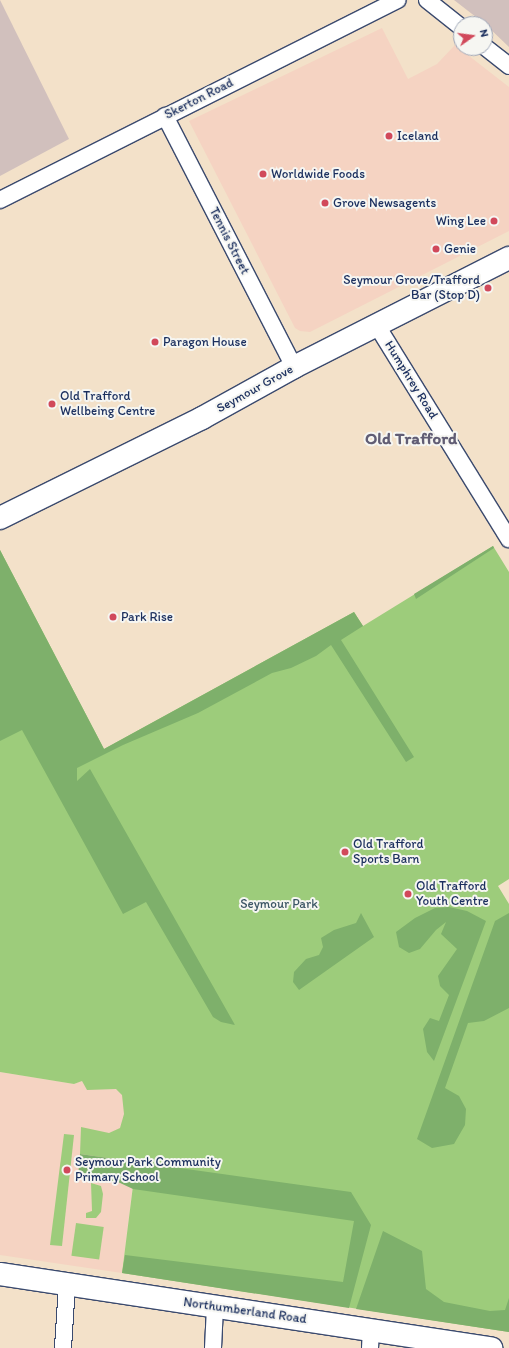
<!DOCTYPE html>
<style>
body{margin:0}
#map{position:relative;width:509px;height:1348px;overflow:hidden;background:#f3e1c9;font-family:Itim,sans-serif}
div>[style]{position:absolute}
.built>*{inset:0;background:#f5d3c2}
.industrial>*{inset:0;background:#d1c0bd}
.green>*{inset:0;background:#9dcc7b;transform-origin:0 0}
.forest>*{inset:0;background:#7eb06b}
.roads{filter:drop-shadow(1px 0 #3b4a6e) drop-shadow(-1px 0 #3b4a6e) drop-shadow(0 1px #3b4a6e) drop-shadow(0 -1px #3b4a6e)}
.street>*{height:16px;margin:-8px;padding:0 8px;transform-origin:8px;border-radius:8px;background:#fff}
.secondary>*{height:22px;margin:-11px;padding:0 11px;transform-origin:11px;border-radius:11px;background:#fff}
.dots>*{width:11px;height:11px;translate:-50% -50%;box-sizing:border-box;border:2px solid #f6f6f2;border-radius:50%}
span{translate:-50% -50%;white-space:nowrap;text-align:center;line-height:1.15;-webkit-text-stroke:4px #f6f6f2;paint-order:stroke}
.street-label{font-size:13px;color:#1b2f5e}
.poi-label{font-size:13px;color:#1b2f5e}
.left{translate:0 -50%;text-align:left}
.right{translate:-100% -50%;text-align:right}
.park-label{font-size:13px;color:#3c5665}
.district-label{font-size:17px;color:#615d74;font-weight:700}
.north{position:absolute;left:453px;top:16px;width:40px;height:40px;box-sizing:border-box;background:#f6f6f2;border:1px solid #9ea6b7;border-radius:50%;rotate:76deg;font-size:11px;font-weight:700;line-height:16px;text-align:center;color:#1b2f5e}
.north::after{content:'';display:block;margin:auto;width:14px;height:18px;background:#d1495b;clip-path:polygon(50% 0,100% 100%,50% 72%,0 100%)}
</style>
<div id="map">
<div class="built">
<div style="clip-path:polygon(382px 28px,408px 79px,437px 64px,455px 45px,509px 87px,509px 231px,310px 332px,300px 331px,295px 328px,189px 121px)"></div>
<div style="clip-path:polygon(127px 1063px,138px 1144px,122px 1273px,0 1255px,0 1072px,74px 1084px)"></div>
</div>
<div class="industrial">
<div style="clip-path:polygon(0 0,69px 139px,0 176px)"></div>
<div style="clip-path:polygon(454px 0,509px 0,509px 47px,485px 24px)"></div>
</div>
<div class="green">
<div style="clip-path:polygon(493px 546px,509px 572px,509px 879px,498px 886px,509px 904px,509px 1332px,122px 1273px,136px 1162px,80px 1154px,81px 1127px,109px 1133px,120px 1128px,124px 1114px,122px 1095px,116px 1089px,87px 1090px,82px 1081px,74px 1084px,0 1072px,0 550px,104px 749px,354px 612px,363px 626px)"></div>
<div style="clip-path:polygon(64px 1134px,74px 1135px,62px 1246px,50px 1245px)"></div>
<div style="clip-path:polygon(91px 1183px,101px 1186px,103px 1194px,101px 1212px,96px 1218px,86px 1218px,86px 1213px,92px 1211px)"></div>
<div style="left:76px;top:1223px;width:28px;height:33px;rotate:8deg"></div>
</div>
<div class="forest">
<div style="clip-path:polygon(493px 546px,494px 548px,416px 599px,414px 594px)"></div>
<div style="clip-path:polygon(0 550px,104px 749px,354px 612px,363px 626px,341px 640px,414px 757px,406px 762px,331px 645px,316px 656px,291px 668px,272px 673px,198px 713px,123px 745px,77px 768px,77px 781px,90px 769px,235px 1025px,221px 1022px,213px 1017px,146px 902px,123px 914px,22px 730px,0 741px)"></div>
<div style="clip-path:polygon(449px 907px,467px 911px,486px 921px,434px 1061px,427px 1052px,423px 1029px,430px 1018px,439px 1021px,449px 995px,440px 986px,438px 976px,457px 949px,441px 934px,446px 922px,436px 930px,420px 949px,409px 953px,399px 947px,396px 932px,415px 918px,435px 908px)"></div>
<div style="clip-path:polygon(361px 913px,374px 937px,299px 990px,293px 982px,294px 972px,306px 959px,319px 955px,323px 947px,321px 938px,334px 930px,356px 923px)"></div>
<div style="clip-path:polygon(509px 913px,509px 1008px,484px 1021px,468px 1023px,445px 1088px,459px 1096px,466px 1109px,465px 1125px,454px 1144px,432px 1148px,417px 1139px,495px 921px)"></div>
<div style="clip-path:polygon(80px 1154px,351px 1192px,371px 1225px,349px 1308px,122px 1273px,125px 1255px,343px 1282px,354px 1221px,133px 1189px,118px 1182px,78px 1177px)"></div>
<div style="clip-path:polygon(383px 1231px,422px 1251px,426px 1289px,444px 1302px,490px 1311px,505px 1310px,509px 1298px,509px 1332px,356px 1309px)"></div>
</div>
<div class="roads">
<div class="street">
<div style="left:427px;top:0;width:43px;rotate:38.5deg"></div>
<div style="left:485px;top:47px;width:31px;rotate:38deg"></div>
<div style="left:165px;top:116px;width:282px;rotate:62.8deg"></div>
<div style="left:0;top:200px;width:445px;rotate:-26.7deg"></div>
<div style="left:376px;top:324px;width:253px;rotate:58.3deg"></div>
<div style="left:63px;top:1348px;width:64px;rotate:-86.4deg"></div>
<div style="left:213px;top:1348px;width:41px;rotate:-87.2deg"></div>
<div style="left:370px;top:1348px;width:20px;rotate:-87deg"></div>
</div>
<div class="secondary">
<div style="left:0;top:518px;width:225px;rotate:-26.3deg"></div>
<div style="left:202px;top:418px;width:105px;rotate:-29deg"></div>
<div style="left:294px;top:367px;width:241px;rotate:-26.9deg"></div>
<div style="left:0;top:1274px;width:497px;rotate:8.6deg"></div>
</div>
</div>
<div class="dots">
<div style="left:389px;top:136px;background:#d1495b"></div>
<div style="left:263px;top:174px;background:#d1495b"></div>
<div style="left:325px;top:203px;background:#d1495b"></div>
<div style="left:494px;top:221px;background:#d1495b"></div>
<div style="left:436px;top:249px;background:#d1495b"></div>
<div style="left:488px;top:288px;background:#d1495b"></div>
<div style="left:155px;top:342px;background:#d1495b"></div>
<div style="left:52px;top:404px;background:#d1495b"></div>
<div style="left:113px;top:617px;background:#d1495b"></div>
<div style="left:345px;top:852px;background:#d1495b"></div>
<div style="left:408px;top:894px;background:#d1495b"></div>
<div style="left:67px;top:1170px;background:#d1495b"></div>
</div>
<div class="street-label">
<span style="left:199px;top:99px;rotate:-27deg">Skerton Road</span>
<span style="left:229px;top:241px;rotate:63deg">Tennis Street</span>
<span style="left:411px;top:380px;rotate:58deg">Humphrey Road</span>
<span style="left:255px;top:389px;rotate:-29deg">Seymour Grove</span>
<span style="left:245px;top:1311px;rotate:8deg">Northumberland Road</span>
</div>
<div class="poi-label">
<span class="left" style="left:397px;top:136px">Iceland</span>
<span class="left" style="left:271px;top:174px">Worldwide Foods</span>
<span class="left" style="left:333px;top:203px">Grove Newsagents</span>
<span class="right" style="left:486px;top:221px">Wing Lee</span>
<span class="left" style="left:444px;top:249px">Genie</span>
<span class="right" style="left:480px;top:288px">Seymour Grove/Trafford<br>Bar (Stop D)</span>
<span class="left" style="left:163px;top:342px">Paragon House</span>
<span class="left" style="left:60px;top:404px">Old Trafford<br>Wellbeing Centre</span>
<span class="left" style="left:121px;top:617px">Park Rise</span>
<span class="left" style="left:353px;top:852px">Old Trafford<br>Sports Barn</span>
<span class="left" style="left:416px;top:894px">Old Trafford<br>Youth Centre</span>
<span class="left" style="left:75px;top:1170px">Seymour Park Community<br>Primary School</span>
</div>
<div class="park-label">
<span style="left:279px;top:904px">Seymour Park</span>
</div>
<div class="district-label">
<span style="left:411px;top:439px">Old Trafford</span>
</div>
<div class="north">N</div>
</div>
